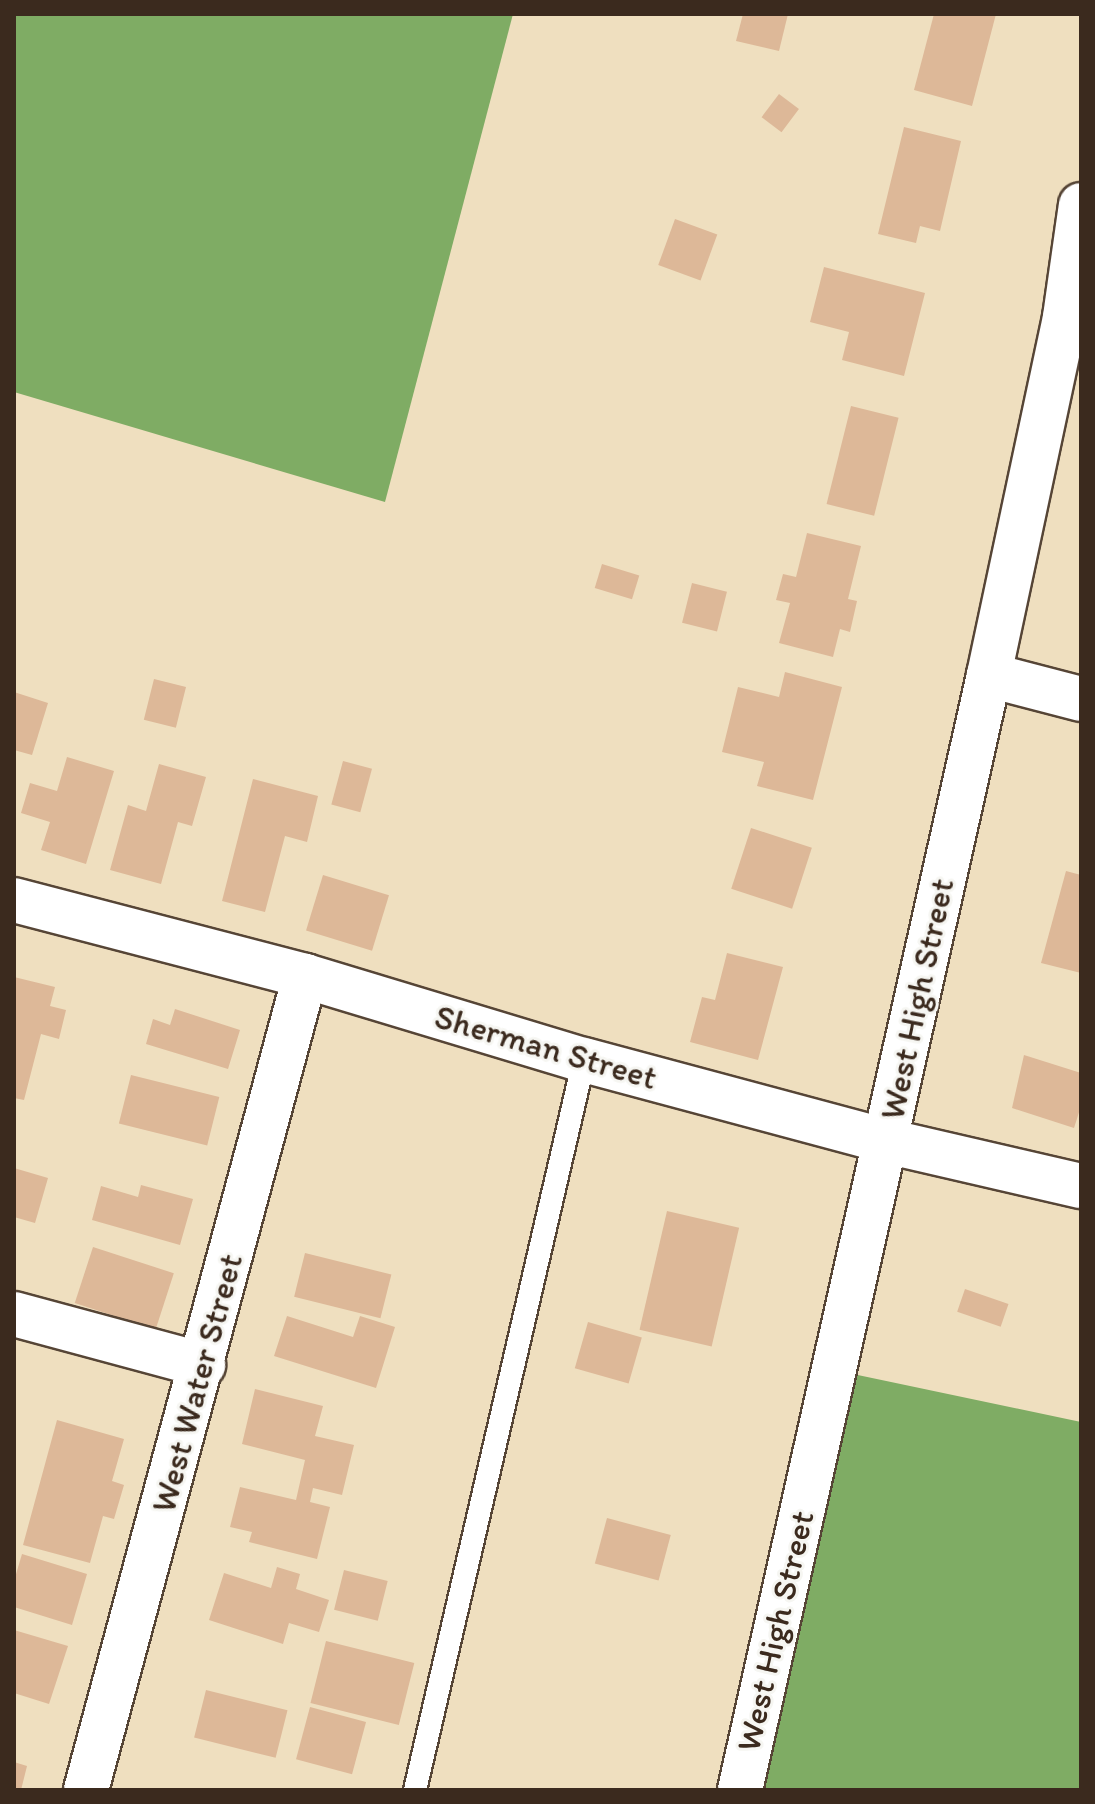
<!DOCTYPE html>
<style>
body{margin:0}
#map{position:relative;width:1095px;height:1804px;overflow:hidden;background:#efdfbf;font-family:Itim,sans-serif}
div>[style]{position:absolute}
.forest>*{inset:0;background:#7fac64}
.building>*{inset:0;background:#ddb898;transform-origin:0 0}
.roads{filter:drop-shadow(2px 0 #564536) drop-shadow(-2px 0 #564536) drop-shadow(0 2px #564536) drop-shadow(0 -2px #564536)}
.lane>*{height:22px;margin:-11px;padding:0 11px;transform-origin:11px;border-radius:11px;background:#fff}
.street>*{height:44px;margin:-22px;padding:0 22px;transform-origin:22px;border-radius:22px;background:#fff}
span{translate:-50% -50%;white-space:nowrap;text-align:center;line-height:1.15;-webkit-text-stroke:6px #f6f6f2;paint-order:stroke}
.street-label{font-size:34px;color:#3b2a1e}
.frame{position:absolute;inset:0;border:16px solid #3b2a1e;pointer-events:none}
</style>
<div id="map">
<div class="forest">
<div style="clip-path:polygon(14px 14px,513px 14px,385px 502px,14px 392px)"></div>
<div style="clip-path:polygon(834px 1370px,1081px 1422px,1081px 1790px,740px 1790px)"></div>
</div>
<div class="building">
<div style="clip-path:polygon(743px 14px,788px 14px,779px 51px,736px 41px)"></div>
<div style="clip-path:polygon(934px 14px,996px 14px,972px 106px,914px 90px)"></div>
<div style="left:779px;top:94px;width:25px;height:29px;rotate:37deg"></div>
<div style="clip-path:polygon(904px 127px,961px 141px,940px 231px,920px 226px,916px 243px,878px 234px)"></div>
<div style="left:675px;top:219px;width:45px;height:49px;rotate:20deg"></div>
<div style="clip-path:polygon(824px 267px,925px 293px,904px 376px,842px 360px,849px 332px,810px 322px)"></div>
<div style="left:851px;top:406px;width:49px;height:101px;rotate:14deg"></div>
<div style="clip-path:polygon(807px 533px,861px 546px,848px 599px,857px 601px,850px 632px,840px 629px,833px 657px,779px 643px,790px 603px,776px 600px,783px 574px,796px 577px)"></div>
<div style="left:602px;top:564px;width:39px;height:25px;rotate:17deg"></div>
<div style="left:692px;top:583px;width:36px;height:41px;rotate:14deg"></div>
<div style="clip-path:polygon(785px 672px,842px 687px,813px 800px,757px 786px,764px 762px,722px 752px,738px 687px,779px 697px)"></div>
<div style="left:154px;top:679px;width:33px;height:42px;rotate:14deg"></div>
<div style="clip-path:polygon(14px 692px,48px 703px,32px 755px,14px 750px)"></div>
<div style="clip-path:polygon(67px 757px,114px 771px,86px 864px,41px 850px,50px 822px,21px 813px,30px 783px,57px 791px)"></div>
<div style="left:343px;top:761px;width:30px;height:45px;rotate:15deg"></div>
<div style="clip-path:polygon(159px 764px,206px 777px,192px 826px,178px 822px,161px 884px,110px 870px,128px 805px,146px 811px)"></div>
<div style="clip-path:polygon(253px 779px,318px 796px,307px 842px,285px 836px,265px 912px,222px 901px)"></div>
<div style="left:751px;top:828px;width:64px;height:64px;rotate:18deg"></div>
<div style="clip-path:polygon(1066px 871px,1081px 875px,1081px 973px,1041px 963px)"></div>
<div style="left:323px;top:875px;width:69px;height:58px;rotate:17deg"></div>
<div style="clip-path:polygon(727px 953px,783px 967px,758px 1060px,690px 1042px,702px 997px,715px 1000px)"></div>
<div style="clip-path:polygon(14px 977px,55px 987px,50px 1006px,66px 1010px,59px 1039px,41px 1034px,24px 1100px,14px 1098px)"></div>
<div style="clip-path:polygon(175px 1009px,240px 1030px,228px 1069px,146px 1044px,153px 1019px,170px 1025px)"></div>
<div style="clip-path:polygon(1024px 1055px,1081px 1073px,1081px 1106px,1074px 1128px,1012px 1108px)"></div>
<div style="left:131px;top:1075px;width:91px;height:50px;rotate:14deg"></div>
<div style="clip-path:polygon(14px 1168px,48px 1178px,35px 1223px,14px 1217px)"></div>
<div style="clip-path:polygon(141px 1185px,193px 1199px,180px 1245px,92px 1220px,101px 1186px,138px 1197px)"></div>
<div style="left:667px;top:1211px;width:74px;height:122px;rotate:13deg"></div>
<div style="left:93px;top:1247px;width:85px;height:59px;rotate:18deg"></div>
<div style="left:305px;top:1253px;width:89px;height:45px;rotate:14deg"></div>
<div style="left:965px;top:1289px;width:46px;height:24px;rotate:19deg"></div>
<div style="clip-path:polygon(287px 1316px,353px 1337px,360px 1316px,395px 1327px,376px 1388px,274px 1356px)"></div>
<div style="left:588px;top:1322px;width:56px;height:48px;rotate:16deg"></div>
<div style="clip-path:polygon(255px 1389px,323px 1406px,315px 1436px,354px 1445px,342px 1495px,313px 1488px,310px 1502px,330px 1507px,317px 1559px,249px 1542px,252px 1532px,230px 1527px,240px 1487px,296px 1500px,305px 1460px,242px 1444px)"></div>
<div style="clip-path:polygon(57px 1420px,124px 1439px,112px 1481px,124px 1485px,114px 1519px,103px 1516px,90px 1563px,23px 1545px)"></div>
<div style="left:607px;top:1518px;width:66px;height:47px;rotate:15deg"></div>
<div style="clip-path:polygon(22px 1554px,87px 1574px,72px 1625px,14px 1607px,14px 1581px)"></div>
<div style="clip-path:polygon(277px 1567px,300px 1574px,296px 1589px,329px 1600px,319px 1632px,289px 1623px,283px 1644px,209px 1620px,224px 1573px,271px 1588px)"></div>
<div style="left:344px;top:1570px;width:45px;height:41px;rotate:14deg"></div>
<div style="clip-path:polygon(14px 1630px,68px 1646px,49px 1704px,14px 1693px)"></div>
<div style="left:326px;top:1641px;width:91px;height:64px;rotate:14deg"></div>
<div style="left:206px;top:1690px;width:84px;height:49px;rotate:14deg"></div>
<div style="left:310px;top:1707px;width:58px;height:54px;rotate:15deg"></div>
<div style="clip-path:polygon(14px 1762px,27px 1766px,21px 1790px,14px 1790px)"></div>
</div>
<div class="roads">
<div class="lane">
<div style="left:415px;top:1790px;width:749px;rotate:-76.97deg"></div>
</div>
<div class="street">
<div style="left:989px;top:675px;width:95px;rotate:14.6deg"></div>
<div style="left:14px;top:900px;width:301px;rotate:14.6deg"></div>
<div style="left:305px;top:976px;width:291px;rotate:16.8deg"></div>
<div style="left:584px;top:1060px;width:313px;rotate:15deg"></div>
<div style="left:886px;top:1141px;width:200px;rotate:13deg"></div>
<div style="left:14px;top:1314px;width:196px;rotate:15.1deg"></div>
<div style="left:86px;top:1790px;width:843px;rotate:-74.94deg"></div>
<div style="left:740px;top:1790px;width:1142px;rotate:-77.41deg"></div>
<div style="left:989px;top:675px;width:366px;rotate:-78deg"></div>
<div style="left:1065px;top:317px;width:113px;rotate:-81.9deg"></div>
</div>
</div>
<div class="street-label">
<span style="left:917px;top:999px;rotate:-78deg">West High Street</span>
<span style="left:546px;top:1047px;rotate:16deg">Sherman Street</span>
<span style="left:197px;top:1383px;rotate:-75deg">West Water Street</span>
<span style="left:775px;top:1631px;rotate:-77deg">West High Street</span>
</div>
<div class="frame"></div>
</div>
